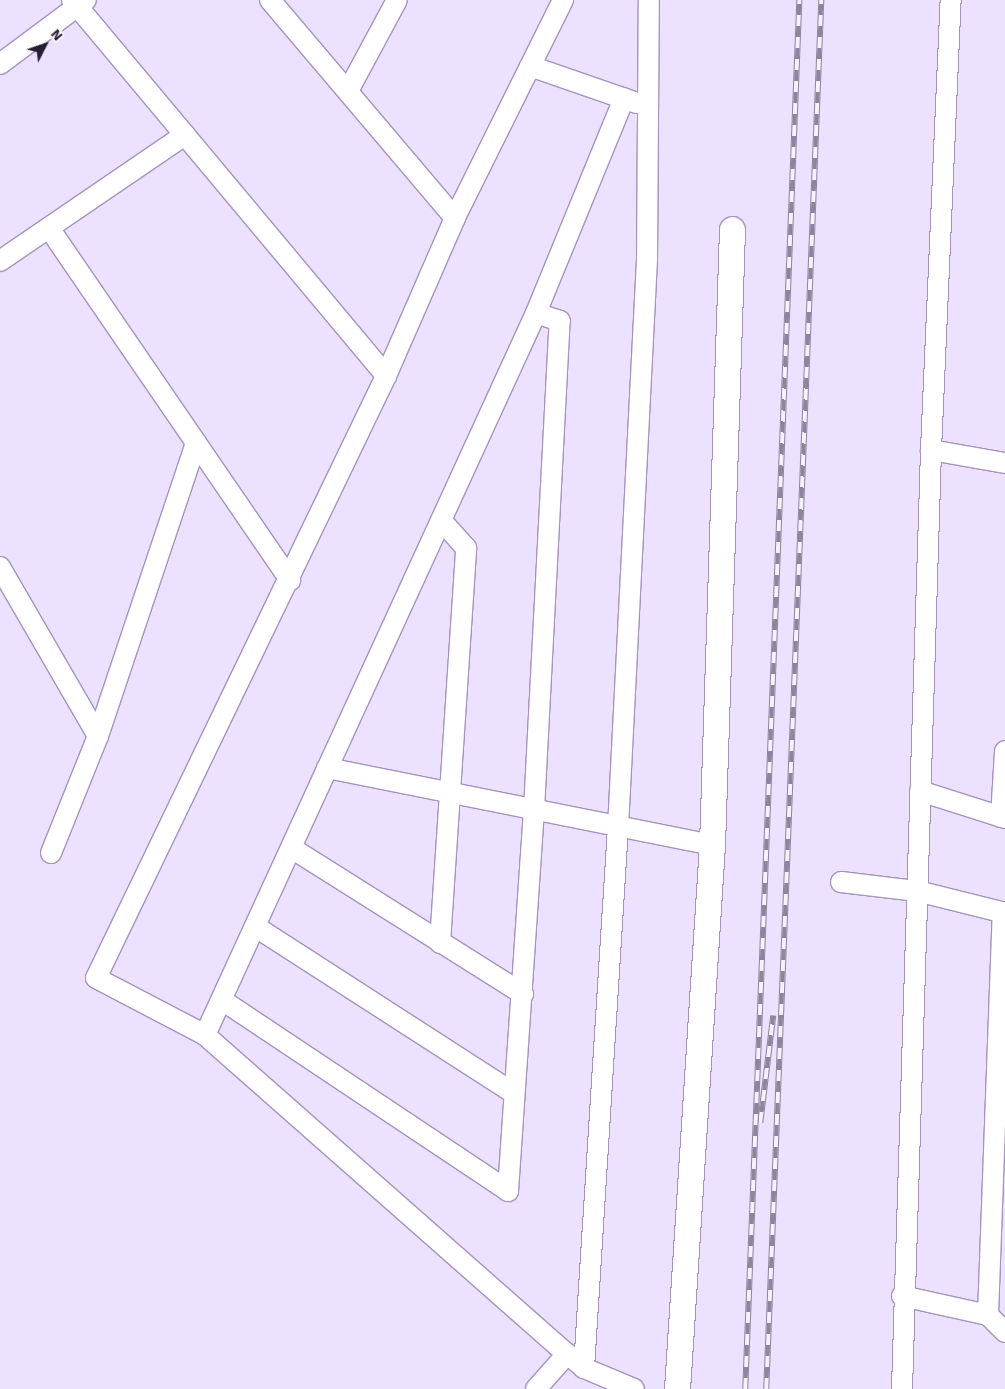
<!DOCTYPE html>
<style>
body{margin:0}
#map{position:relative;width:1005px;height:1389px;overflow:hidden;background:#ece1ff;font-family:Signika,sans-serif}
div>[style]{position:absolute}
.roads{filter:drop-shadow(1px 0 #a593c2) drop-shadow(-1px 0 #a593c2) drop-shadow(0 1px #a593c2) drop-shadow(0 -1px #a593c2)}
.minor>*{height:20px;margin:-10px;padding:0 10px;transform-origin:10px;border-radius:10px;background:#fff}
.tertiary>*{height:25px;margin:-12.5px;padding:0 12.5px;transform-origin:12.5px;border-radius:12.5px;background:#fff}
.rail>*{height:5.5px;margin-top:-2.75px;transform-origin:0;background:repeating-linear-gradient(90deg,#f6f2fc 0 11px,#8e859d 0 22px);box-sizing:border-box;border-block:1px solid #8e859d}
span{translate:-50% -50%;white-space:nowrap;text-align:center;line-height:1.15;-webkit-text-stroke:4.5px #f6f2fc;paint-order:stroke}
.north{position:absolute;left:20px;top:20px;width:50px;height:50px;-webkit-text-stroke:4px #f6f2fc;paint-order:stroke;rotate:49deg;font-size:14px;font-weight:700;line-height:20px;text-align:center;color:#261f31}
.north::after{content:'';display:block;margin:auto;width:18px;height:22px;background:#261f31;clip-path:polygon(50% 0,100% 100%,50% 72%,0 100%)}
</style>
<div id="map">
<div class="roads">
<div class="minor">
<div style="left:72px;top:0;width:490px;rotate:50.1deg"></div>
<div style="left:270px;top:0;width:286px;rotate:49.7deg"></div>
<div style="left:563px;top:0;width:243px;rotate:116.4deg"></div>
<div style="left:455px;top:218px;width:172px;rotate:113.6deg"></div>
<div style="left:386px;top:376px;width:668px;rotate:115.72deg"></div>
<div style="left:96px;top:978px;width:123px;rotate:27.6deg"></div>
<div style="left:205px;top:1035px;width:482px;rotate:41.4deg"></div>
<div style="left:567px;top:1354px;width:22px;rotate:39deg"></div>
<div style="left:584px;top:1368px;width:54px;rotate:22.8deg"></div>
<div style="left:0;top:64px;width:107px;rotate:-36.7deg"></div>
<div style="left:530px;top:66px;width:113px;rotate:19.1deg"></div>
<div style="left:348px;top:91px;width:103px;rotate:-61.7deg"></div>
<div style="left:49px;top:228px;width:427px;rotate:55.6deg"></div>
<div style="left:0;top:261px;width:224px;rotate:-34.3deg"></div>
<div style="left:931px;top:450px;width:75px;rotate:10deg"></div>
<div style="left:0;top:567px;width:195px;rotate:59.9deg"></div>
<div style="left:327px;top:768px;width:393px;rotate:11.3deg"></div>
<div style="left:920px;top:791px;width:89px;rotate:17.6deg"></div>
<div style="left:1001px;top:817px;width:66px;rotate:-86.5deg"></div>
<div style="left:293px;top:849px;width:272px;rotate:32.2deg"></div>
<div style="left:51px;top:853px;width:126px;rotate:-68.1deg"></div>
<div style="left:98px;top:736px;width:309px;rotate:-71.5deg"></div>
<div style="left:841px;top:882px;width:77px;rotate:6.8deg"></div>
<div style="left:917px;top:891px;width:91px;rotate:14deg"></div>
<div style="left:256px;top:927px;width:307px;rotate:32.8deg"></div>
<div style="left:440px;top:943px;width:396px;rotate:-86.2deg"></div>
<div style="left:466px;top:548px;width:36px;rotate:-132deg"></div>
<div style="left:222px;top:1000px;width:344px;rotate:33.7deg"></div>
<div style="left:205px;top:1035px;width:794px;rotate:-65.37deg"></div>
<div style="left:536px;top:313px;width:232px;rotate:-67.7deg"></div>
<div style="left:508px;top:1191px;width:382px;rotate:-86.1deg"></div>
<div style="left:534px;top:810px;width:490px;rotate:-87deg"></div>
<div style="left:560px;top:321px;width:25px;rotate:-162deg"></div>
<div style="left:902px;top:1296px;width:88px;rotate:12.5deg"></div>
<div style="left:988px;top:1315px;width:24px;rotate:45deg"></div>
<div style="left:988px;top:1315px;width:403px;rotate:-87.9deg"></div>
<div style="left:584px;top:1368px;width:541px;rotate:-86.4deg"></div>
<div style="left:618px;top:828px;width:569px;rotate:-87.08deg"></div>
<div style="left:647px;top:260px;width:260px;rotate:-89.6deg"></div>
<div style="left:536px;top:1389px;width:47px;rotate:-48.5deg"></div>
<div style="left:902px;top:1389px;width:939px;rotate:-88.23deg"></div>
<div style="left:931px;top:450px;width:450px;rotate:-87.5deg"></div>
</div>
<div class="tertiary">
<div style="left:677px;top:1389px;width:545px;rotate:-86.32deg"></div>
<div style="left:712px;top:845px;width:616px;rotate:-88.14deg"></div>
</div>
</div>
<div class="rail">
<div style="left:760px;top:1123px;width:108px;rotate:-83.1deg"></div>
<div style="left:745px;top:1389px;width:1390px;rotate:-87.77deg"></div>
<div style="left:766px;top:1389px;width:1390px;rotate:-87.73deg"></div>
</div>
<div class="north">N</div>
</div>
